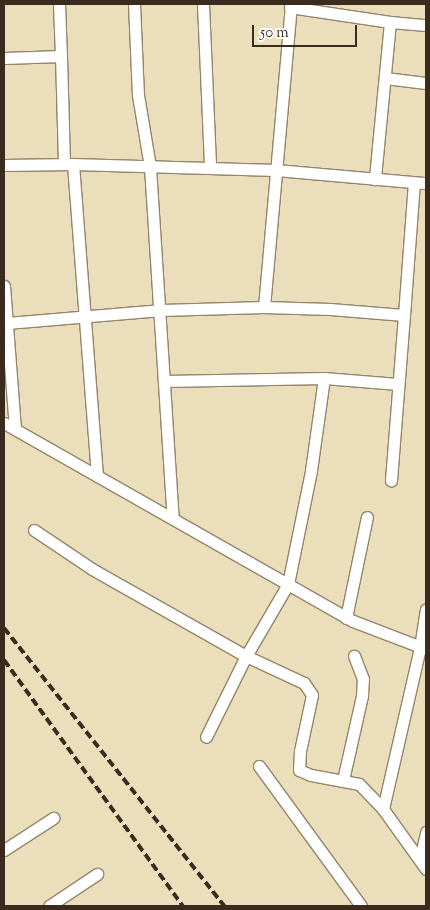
<!DOCTYPE html>
<style>
body{margin:0}
#map{position:relative;width:430px;height:910px;overflow:hidden;background:#ebdeba;font-family:"Sorts Mill Goudy",serif}
div>[style]{position:absolute}
.roads{filter:drop-shadow(1px 0 #93846c) drop-shadow(-1px 0 #93846c) drop-shadow(0 1px #93846c) drop-shadow(0 -1px #93846c)}
.street>*{height:11px;margin:-5.5px;padding:0 5.5px;transform-origin:5.5px;border-radius:5.5px;background:#fff}
.rail>*{height:4px;margin-top:-2px;transform-origin:0;background:repeating-linear-gradient(90deg,#3b2a1e 0 8px,transparent 0 12px)}
span{translate:-50% -50%;white-space:nowrap;text-align:center;line-height:1.15;-webkit-text-stroke:4px #fff;paint-order:stroke}
.frame{position:absolute;inset:0;border:5px solid #3b2a1e;pointer-events:none}
.scale{position:absolute;left:252px;top:25px;width:105px;height:22px;box-sizing:border-box;border:2px solid #3b2a1e;border-top:0;padding-left:6px;font-size:15px;line-height:18px;white-space:nowrap;color:#3b2a1e;-webkit-text-stroke:4px #fff;paint-order:stroke}
</style>
<div id="map">
<div class="roads">
<div class="street">
<div style="left:134px;top:4px;width:91px;rotate:87.5deg"></div>
<div style="left:138px;top:95px;width:73px;rotate:80.5deg"></div>
<div style="left:150px;top:167px;width:352px;rotate:86.3deg"></div>
<div style="left:203px;top:4px;width:163px;rotate:87.5deg"></div>
<div style="left:290px;top:7px;width:101px;rotate:8.5deg"></div>
<div style="left:390px;top:22px;width:158px;rotate:95.5deg"></div>
<div style="left:390px;top:22px;width:36px;rotate:5deg"></div>
<div style="left:61px;top:56px;width:108px;rotate:88.4deg"></div>
<div style="left:4px;top:58px;width:57px;rotate:-2deg"></div>
<div style="left:61px;top:56px;width:52px;rotate:-92.2deg"></div>
<div style="left:385px;top:78px;width:41px;rotate:7deg"></div>
<div style="left:73px;top:164px;width:203px;rotate:1.7deg"></div>
<div style="left:276px;top:170px;width:151px;rotate:5deg"></div>
<div style="left:4px;top:165px;width:69px;rotate:-0.8deg"></div>
<div style="left:73px;top:164px;width:312px;rotate:85.6deg"></div>
<div style="left:4px;top:286px;width:143px;rotate:85.6deg"></div>
<div style="left:264px;top:307px;width:66px;rotate:1.7deg"></div>
<div style="left:330px;top:309px;width:74px;rotate:4.6deg"></div>
<div style="left:404px;top:315px;width:166px;rotate:94.5deg"></div>
<div style="left:404px;top:315px;width:133px;rotate:-85.7deg"></div>
<div style="left:7px;top:323px;width:155px;rotate:-4.8deg"></div>
<div style="left:161px;top:310px;width:103px;rotate:-1.7deg"></div>
<div style="left:264px;top:307px;width:304px;rotate:-84.9deg"></div>
<div style="left:324px;top:378px;width:74px;rotate:4.6deg"></div>
<div style="left:165px;top:381px;width:159px;rotate:-1.1deg"></div>
<div style="left:324px;top:378px;width:94px;rotate:98deg"></div>
<div style="left:311px;top:471px;width:115px;rotate:101.5deg"></div>
<div style="left:288px;top:584px;width:83px;rotate:120.3deg"></div>
<div style="left:246px;top:656px;width:90px;rotate:116.3deg"></div>
<div style="left:4px;top:423px;width:401px;rotate:29.6deg"></div>
<div style="left:353px;top:621px;width:78px;rotate:21deg"></div>
<div style="left:34px;top:530px;width:70px;rotate:33.9deg"></div>
<div style="left:92px;top:569px;width:177px;rotate:29.5deg"></div>
<div style="left:246px;top:656px;width:64px;rotate:25deg"></div>
<div style="left:304px;top:683px;width:14px;rotate:56deg"></div>
<div style="left:312px;top:695px;width:57px;rotate:102.1deg"></div>
<div style="left:300px;top:751px;width:19px;rotate:93deg"></div>
<div style="left:299px;top:770px;width:13px;rotate:23deg"></div>
<div style="left:311px;top:775px;width:49px;rotate:10.6deg"></div>
<div style="left:359px;top:784px;width:35px;rotate:46deg"></div>
<div style="left:383px;top:809px;width:74px;rotate:54.4deg"></div>
<div style="left:346px;top:618px;width:103px;rotate:-78.3deg"></div>
<div style="left:259px;top:766px;width:173px;rotate:53.9deg"></div>
<div style="left:343px;top:780px;width:86px;rotate:-77.3deg"></div>
<div style="left:362px;top:696px;width:17px;rotate:-87deg"></div>
<div style="left:363px;top:679px;width:25px;rotate:-111deg"></div>
<div style="left:383px;top:809px;width:166px;rotate:-77.1deg"></div>
<div style="left:420px;top:647px;width:38px;rotate:-81deg"></div>
<div style="left:4px;top:850px;width:59px;rotate:-33.1deg"></div>
<div style="left:420px;top:859px;width:28px;rotate:-77deg"></div>
<div style="left:49px;top:906px;width:58px;rotate:-33.7deg"></div>
</div>
</div>
<div class="rail">
<div style="left:4px;top:628px;width:355px;rotate:51.6deg"></div>
<div style="left:4px;top:660px;width:304px;rotate:54deg"></div>
</div>
<div class="frame"></div>
<div class="scale">50 m</div>
</div>
